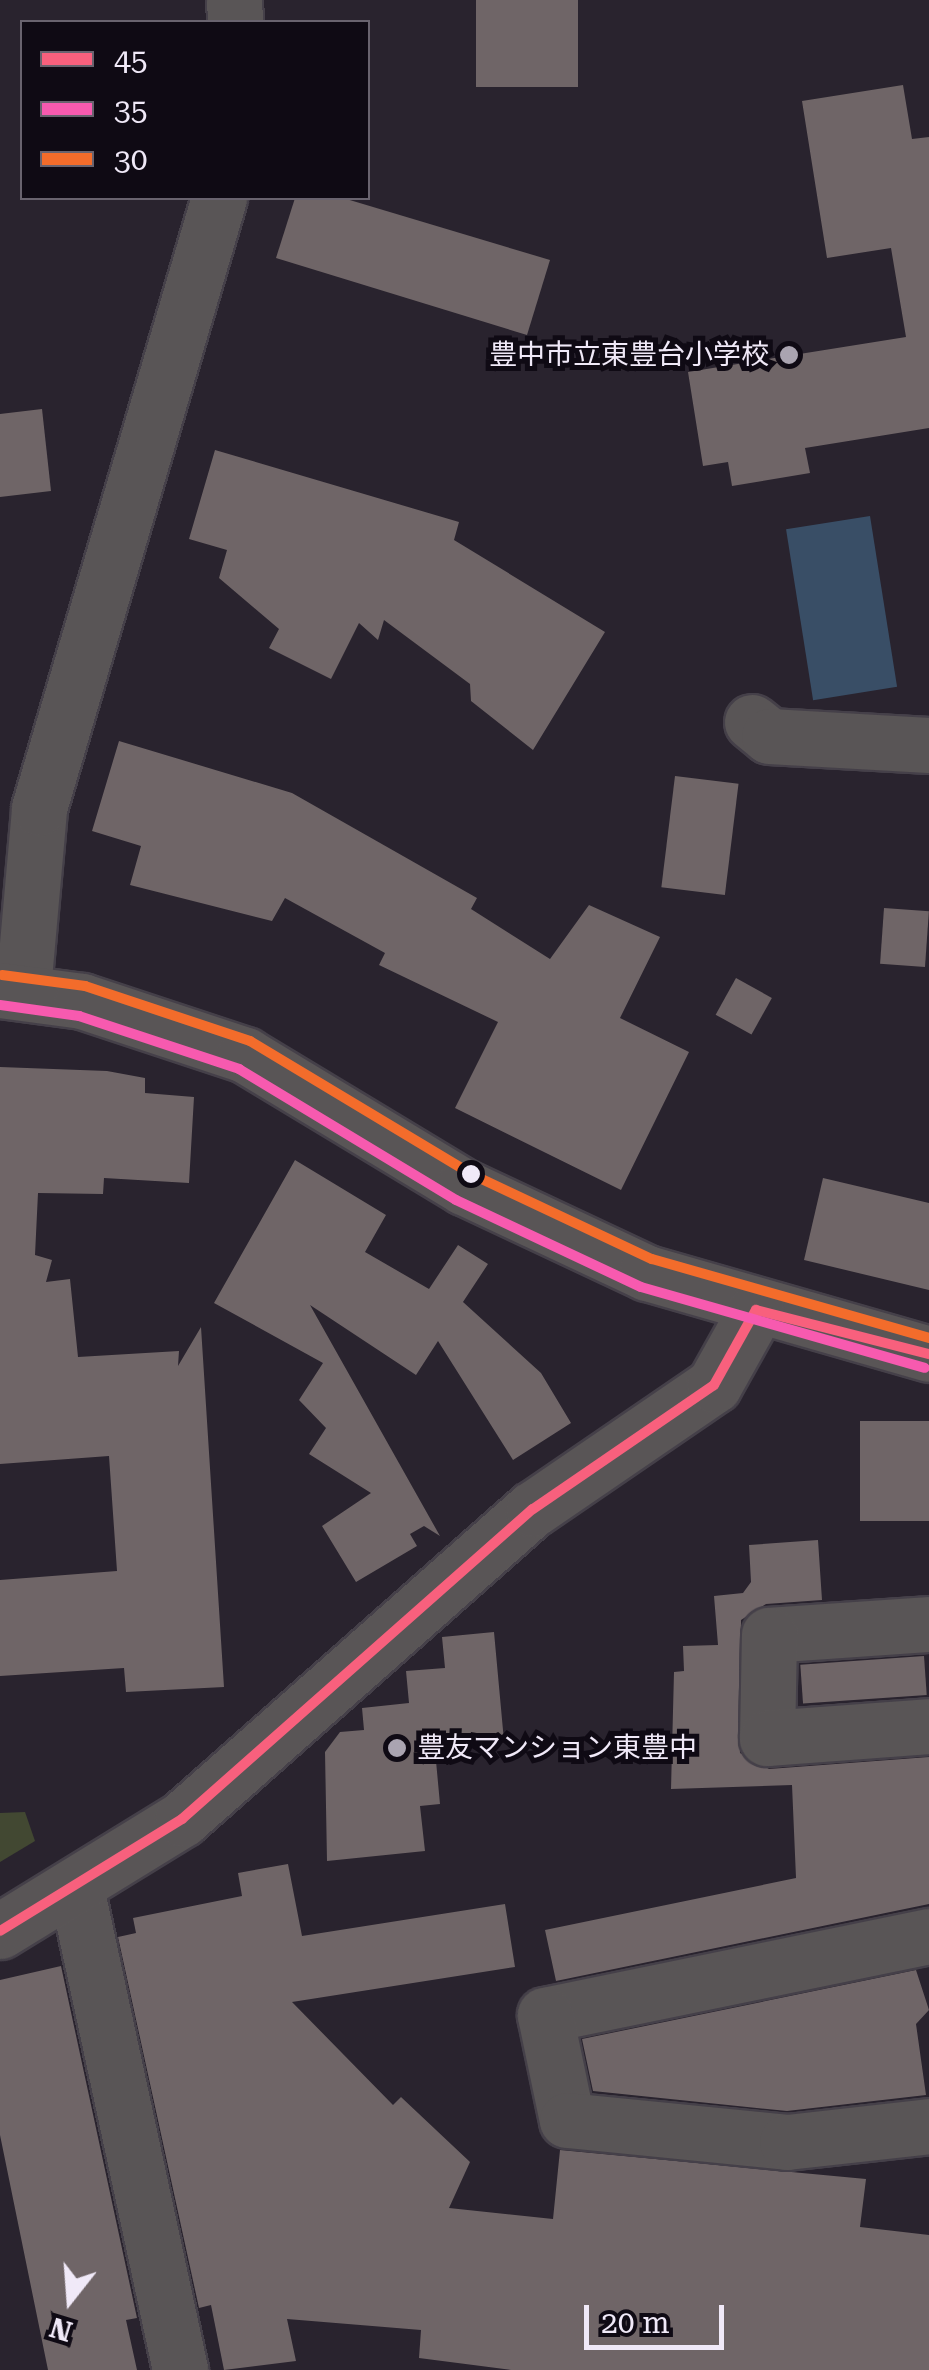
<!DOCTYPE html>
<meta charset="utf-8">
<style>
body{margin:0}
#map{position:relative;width:929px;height:2370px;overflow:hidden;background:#29232e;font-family:"Roboto Serif","Noto Sans JP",serif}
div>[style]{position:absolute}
.green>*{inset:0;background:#424832}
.water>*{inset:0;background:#394e66;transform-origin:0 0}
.building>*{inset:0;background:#6f6567;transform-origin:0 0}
.roads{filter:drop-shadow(2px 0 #454049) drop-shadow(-2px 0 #454049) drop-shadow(0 2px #454049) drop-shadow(0 -2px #454049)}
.minor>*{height:55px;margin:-27.5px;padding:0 27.5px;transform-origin:27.5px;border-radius:27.5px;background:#595556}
.bus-1>*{height:10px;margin:-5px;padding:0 5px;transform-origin:5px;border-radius:5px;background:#f8607d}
.bus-2>*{height:10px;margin:-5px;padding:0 5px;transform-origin:5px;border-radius:5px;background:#f75aaf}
.bus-3>*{height:10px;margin:-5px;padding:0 5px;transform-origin:5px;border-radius:5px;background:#f36c2b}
.dots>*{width:28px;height:28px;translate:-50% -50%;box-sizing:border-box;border:5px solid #0f0a14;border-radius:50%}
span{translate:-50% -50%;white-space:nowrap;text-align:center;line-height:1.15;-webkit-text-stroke:10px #0f0a14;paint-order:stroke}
.poi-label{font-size:28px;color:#f0e9f8}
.right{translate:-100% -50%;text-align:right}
.left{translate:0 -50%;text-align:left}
.legend{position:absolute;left:20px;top:20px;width:350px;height:180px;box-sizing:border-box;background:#0f0a14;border:2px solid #69636f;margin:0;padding:12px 18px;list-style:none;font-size:30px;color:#f0e9f8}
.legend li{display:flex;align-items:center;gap:20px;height:50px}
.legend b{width:50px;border:2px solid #69636f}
.north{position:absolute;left:20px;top:2250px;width:100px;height:100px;-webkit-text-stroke:8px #0f0a14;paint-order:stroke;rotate:197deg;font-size:28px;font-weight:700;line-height:40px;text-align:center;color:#f0e9f8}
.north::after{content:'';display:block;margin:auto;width:35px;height:45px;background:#f0e9f8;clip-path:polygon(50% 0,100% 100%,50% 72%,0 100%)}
.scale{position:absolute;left:584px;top:2305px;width:140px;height:45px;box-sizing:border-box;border:5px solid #f0e9f8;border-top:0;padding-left:12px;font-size:30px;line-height:35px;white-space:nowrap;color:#f0e9f8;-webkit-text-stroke:8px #0f0a14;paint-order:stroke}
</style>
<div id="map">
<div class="green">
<div style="clip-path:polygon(25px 1812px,35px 1841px,0 1862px,0 1813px)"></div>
</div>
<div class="water">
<div style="left:870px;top:516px;width:173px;height:85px;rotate:81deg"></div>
</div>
<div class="building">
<div style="left:476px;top:0;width:102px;height:87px"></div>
<div style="clip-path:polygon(903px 85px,912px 139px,929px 137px,929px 428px,805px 448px,810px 473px,732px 486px,728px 462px,703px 466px,688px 372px,906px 337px,891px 248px,827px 258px,802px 101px)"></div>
<div style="clip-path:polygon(295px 198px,343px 198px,550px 260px,527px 335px,276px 258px)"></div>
<div style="clip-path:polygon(42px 409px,51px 491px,0 497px,0 414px)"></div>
<div style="clip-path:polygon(215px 450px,459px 522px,454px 540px,605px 632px,533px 750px,471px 701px,470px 684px,384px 620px,378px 640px,359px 623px,331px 679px,269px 648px,279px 629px,219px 578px,227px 550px,189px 539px)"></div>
<div style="clip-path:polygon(119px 741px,292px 793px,477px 898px,471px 909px,550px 959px,589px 905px,660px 937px,620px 1018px,689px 1052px,621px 1190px,455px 1108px,498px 1022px,379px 965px,385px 953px,285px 898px,272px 921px,130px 885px,141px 846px,92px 831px)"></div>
<div style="left:675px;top:776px;width:64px;height:112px;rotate:7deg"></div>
<div style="left:884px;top:908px;width:45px;height:56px;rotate:4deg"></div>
<div style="left:736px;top:978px;width:41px;height:42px;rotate:29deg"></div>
<div style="clip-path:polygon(0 1067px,107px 1071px,145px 1078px,145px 1093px,194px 1097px,189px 1183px,104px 1178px,103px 1194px,38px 1193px,35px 1255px,52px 1260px,46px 1282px,70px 1279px,78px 1357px,179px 1351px,178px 1366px,201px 1327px,224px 1687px,126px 1692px,124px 1668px,0 1676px,0 1580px,117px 1571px,109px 1456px,0 1464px)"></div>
<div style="clip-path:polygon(295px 1160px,386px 1215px,365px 1252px,429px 1289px,458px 1245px,488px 1264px,463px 1302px,541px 1373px,571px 1423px,513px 1460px,438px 1341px,416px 1375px,310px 1305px,440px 1536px,424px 1526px,410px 1534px,417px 1546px,356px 1582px,322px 1526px,371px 1493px,309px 1454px,326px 1428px,299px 1400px,323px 1363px,214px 1303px)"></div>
<div style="clip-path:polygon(823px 1178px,929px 1203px,929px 1290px,804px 1260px)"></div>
<div style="left:929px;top:1421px;width:100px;height:69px;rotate:90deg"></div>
<div style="clip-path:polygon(818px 1540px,822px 1600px,766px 1604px,741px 1620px,740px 1753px,769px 1769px,929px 1757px,929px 1904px,556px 1981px,545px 1930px,796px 1878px,792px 1785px,671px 1789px,674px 1672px,684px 1671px,683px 1646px,718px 1645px,714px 1596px,743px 1593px,751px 1582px,749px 1545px)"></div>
<div style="clip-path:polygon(494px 1632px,504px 1741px,466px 1744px,467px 1758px,436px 1761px,440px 1804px,420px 1806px,425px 1851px,327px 1861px,325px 1752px,340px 1732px,364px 1730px,362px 1708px,409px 1703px,406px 1671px,445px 1668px,442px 1637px)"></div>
<div style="left:924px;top:1656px;width:39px;height:124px;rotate:86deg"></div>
<div style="clip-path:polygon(288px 1864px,302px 1936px,505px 1904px,515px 1967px,292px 2002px,393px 2105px,401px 2097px,470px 2162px,449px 2208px,553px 2219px,560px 2150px,866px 2179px,860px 2227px,929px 2235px,929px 2370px,511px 2370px,419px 2358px,421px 2330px,287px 2319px,296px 2361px,224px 2370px,211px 2305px,199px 2308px,118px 1937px,136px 1933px,133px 1918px,242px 1896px,238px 1873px)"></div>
<div style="clip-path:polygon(61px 1966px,137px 2318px,126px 2320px,137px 2370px,48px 2370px,0 2135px,0 1980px)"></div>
<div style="clip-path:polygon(916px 1970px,929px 2010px,916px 2024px,926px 2095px,787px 2111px,593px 2091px,582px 2039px)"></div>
</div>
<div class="roads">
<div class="minor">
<div style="left:234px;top:0;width:22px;rotate:87deg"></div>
<div style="left:752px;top:722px;width:22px;rotate:39deg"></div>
<div style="left:769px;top:736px;width:160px;rotate:3.2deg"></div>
<div style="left:23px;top:989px;width:182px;rotate:-84.9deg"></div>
<div style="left:39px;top:808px;width:636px;rotate:-73.56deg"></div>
<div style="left:0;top:990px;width:83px;rotate:7.6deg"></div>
<div style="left:82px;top:1001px;width:172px;rotate:18.3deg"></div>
<div style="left:245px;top:1055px;width:256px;rotate:31.1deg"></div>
<div style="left:464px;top:1187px;width:202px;rotate:25.2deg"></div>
<div style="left:647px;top:1273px;width:293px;rotate:16deg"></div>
<div style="left:929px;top:1624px;width:160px;rotate:176.1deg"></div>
<div style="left:769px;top:1635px;width:103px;rotate:91.1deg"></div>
<div style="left:767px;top:1738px;width:162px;rotate:-4.2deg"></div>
<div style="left:76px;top:1888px;width:493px;rotate:77.8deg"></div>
<div style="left:0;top:1931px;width:214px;rotate:-31.6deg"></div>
<div style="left:182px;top:1819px;width:468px;rotate:-41.5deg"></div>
<div style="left:533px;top:1509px;width:219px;rotate:-34.4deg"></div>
<div style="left:714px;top:1385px;width:86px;rotate:-60.8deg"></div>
<div style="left:929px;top:1936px;width:392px;rotate:168.4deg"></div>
<div style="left:545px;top:2015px;width:107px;rotate:78.2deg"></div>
<div style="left:567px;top:2120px;width:221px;rotate:5.7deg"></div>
<div style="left:787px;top:2142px;width:143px;rotate:-6.4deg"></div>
</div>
</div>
<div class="bus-1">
<div style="left:756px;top:1310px;width:179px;rotate:14.3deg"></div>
<div style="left:0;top:1931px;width:214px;rotate:-31.6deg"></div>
<div style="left:182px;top:1819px;width:468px;rotate:-41.5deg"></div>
<div style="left:533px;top:1509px;width:219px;rotate:-34.4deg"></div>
<div style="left:714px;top:1385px;width:86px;rotate:-60.8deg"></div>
</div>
<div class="bus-2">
<div style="left:0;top:1005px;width:80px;rotate:7.9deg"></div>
<div style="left:79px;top:1016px;width:169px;rotate:18.3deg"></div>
<div style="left:239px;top:1069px;width:253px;rotate:31.1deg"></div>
<div style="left:456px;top:1200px;width:204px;rotate:25.2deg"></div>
<div style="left:641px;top:1287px;width:295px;rotate:15.9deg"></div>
</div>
<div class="bus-3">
<div style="left:2px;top:975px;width:84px;rotate:7.5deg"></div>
<div style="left:85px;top:986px;width:174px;rotate:18.4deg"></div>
<div style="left:250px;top:1041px;width:258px;rotate:31deg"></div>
<div style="left:471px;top:1174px;width:200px;rotate:25.2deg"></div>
<div style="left:652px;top:1259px;width:288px;rotate:15.9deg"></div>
</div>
<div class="dots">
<div style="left:789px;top:355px;background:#aaa4b1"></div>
<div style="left:471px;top:1174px;background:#f0e9f8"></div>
<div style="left:397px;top:1748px;background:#aaa4b1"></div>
</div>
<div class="poi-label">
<span class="right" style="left:769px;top:355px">豊中市立東豊台小学校</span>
<span class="left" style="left:417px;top:1748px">豊友マンション東豊中</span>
</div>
<ul class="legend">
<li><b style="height:12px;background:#f8607d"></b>45</li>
<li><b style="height:12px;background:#f75aaf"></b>35</li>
<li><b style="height:12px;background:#f36c2b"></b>30</li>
</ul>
<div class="north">N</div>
<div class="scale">20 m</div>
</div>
